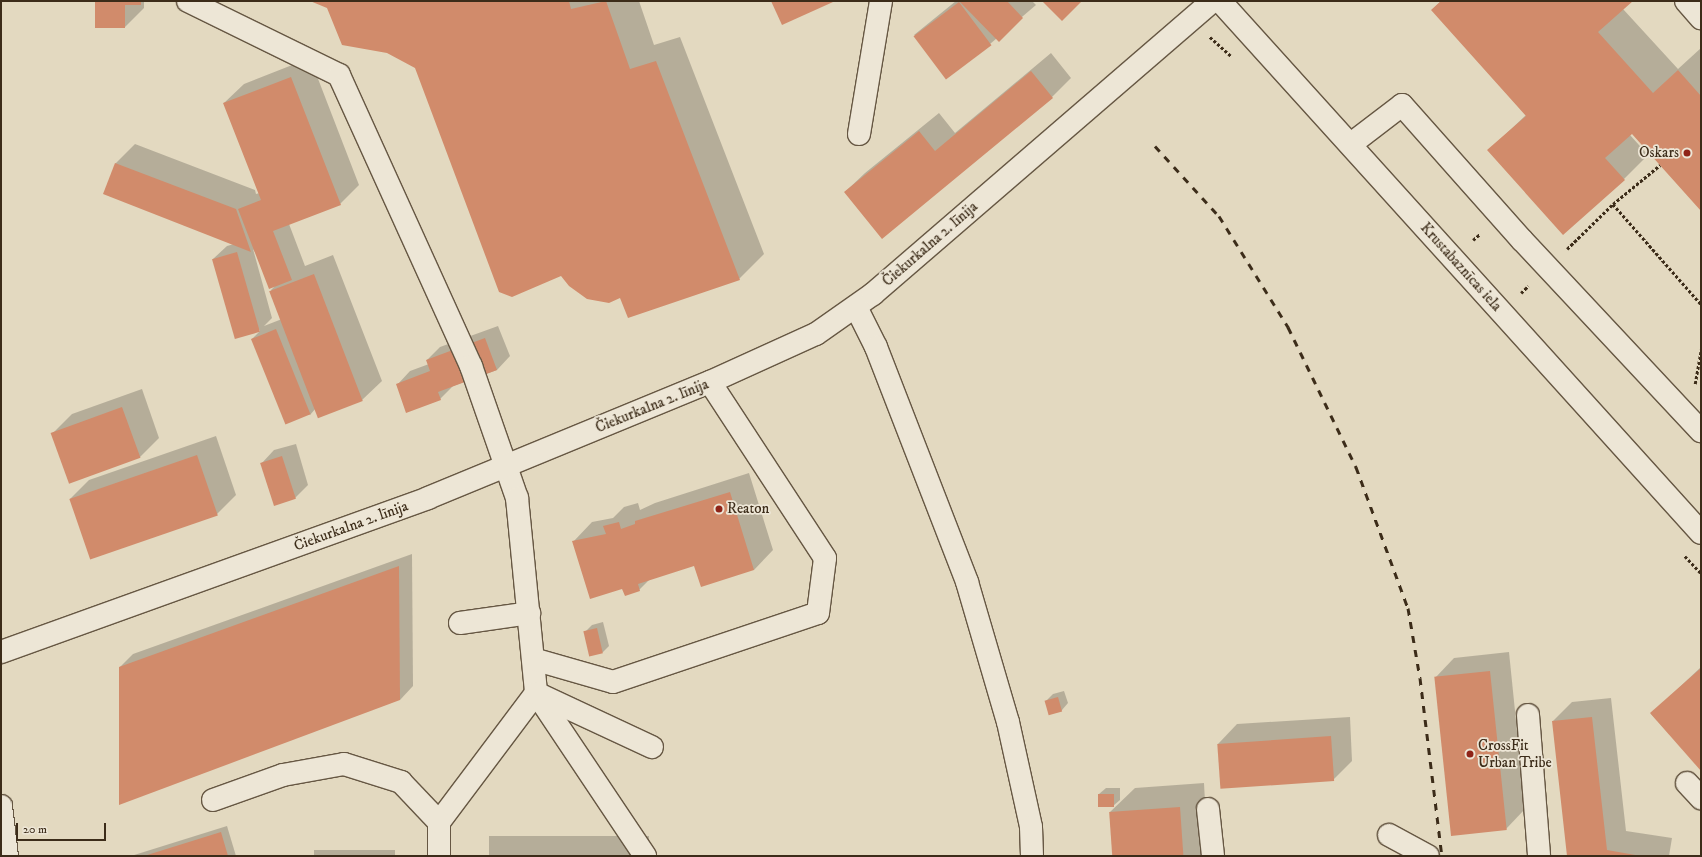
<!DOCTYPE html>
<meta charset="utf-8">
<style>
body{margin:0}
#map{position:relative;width:1702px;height:857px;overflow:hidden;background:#e3d9c0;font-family:"IM FELL DW Pica",serif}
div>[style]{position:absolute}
.shadow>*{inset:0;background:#0003;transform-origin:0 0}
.building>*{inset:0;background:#d18b6b;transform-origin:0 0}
.path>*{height:2.5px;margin-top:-1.25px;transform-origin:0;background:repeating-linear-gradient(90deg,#3c2c19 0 3px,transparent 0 5px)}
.roads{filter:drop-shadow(1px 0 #665743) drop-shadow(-1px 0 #665743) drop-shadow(0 1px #665743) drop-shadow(0 -1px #665743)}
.minor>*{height:22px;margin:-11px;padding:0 11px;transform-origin:11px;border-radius:11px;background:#ede6d6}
.rail>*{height:3px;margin-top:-1.5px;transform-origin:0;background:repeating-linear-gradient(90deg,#3c2c19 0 7px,transparent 0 14px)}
.dots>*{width:11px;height:11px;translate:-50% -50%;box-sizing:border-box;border:2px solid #ede6d6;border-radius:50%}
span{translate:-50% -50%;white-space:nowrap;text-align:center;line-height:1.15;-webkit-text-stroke:3.5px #ede6d6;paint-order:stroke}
.poi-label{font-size:15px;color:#3c2c19}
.right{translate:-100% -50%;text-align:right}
.left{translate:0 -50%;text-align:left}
.street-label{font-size:15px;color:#3c2c19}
.frame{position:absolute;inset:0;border:2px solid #3c2c19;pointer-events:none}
.scale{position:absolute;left:16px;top:823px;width:90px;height:18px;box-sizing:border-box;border:2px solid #3c2c19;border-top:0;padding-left:5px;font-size:12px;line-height:14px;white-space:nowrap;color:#3c2c19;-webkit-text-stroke:3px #ede6d6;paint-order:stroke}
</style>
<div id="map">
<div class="shadow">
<div style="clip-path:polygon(96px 1px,144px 1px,144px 8px,125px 27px)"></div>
<div style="clip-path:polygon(312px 1px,639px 1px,654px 45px,680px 37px,764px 254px,739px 279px,621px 296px,416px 67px,328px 7px)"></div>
<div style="clip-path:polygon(956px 1px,1032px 1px,1036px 5px,990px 44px,914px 35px)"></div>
<div style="clip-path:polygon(1441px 1px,1631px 1px,1623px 9px,1678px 69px,1701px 48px,1701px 209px,1632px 132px,1630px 135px,1648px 155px,1624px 179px,1489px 150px,1526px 115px,1432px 10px)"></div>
<div style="clip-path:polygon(1051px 53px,1071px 78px,1052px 97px,882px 237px,845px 192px,865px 173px,939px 113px,955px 133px)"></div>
<div style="clip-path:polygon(evenodd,310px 58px,359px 185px,340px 204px,289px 224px,305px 266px,333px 255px,382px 381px,362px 400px,316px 408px,310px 415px,252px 339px,260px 331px,213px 259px,227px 246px,234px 244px,104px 193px,116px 163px,135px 144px,255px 190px,256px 194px,260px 193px,224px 103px,244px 84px,310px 58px,253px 249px,276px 285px,271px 290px,282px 319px,264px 326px,272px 318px,253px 249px)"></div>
<div style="clip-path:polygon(498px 326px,510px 356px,497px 370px,453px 386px,440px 399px,397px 385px,410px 371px,429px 364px,427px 360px,440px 347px)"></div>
<div style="clip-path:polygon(142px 389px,159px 438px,140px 457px,53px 433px,72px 414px)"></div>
<div style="clip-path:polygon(216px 436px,236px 495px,217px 514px,70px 499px,89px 480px)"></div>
<div style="clip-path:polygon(296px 444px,308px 485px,295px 498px,261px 464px,274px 450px)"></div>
<div style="clip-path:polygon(749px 473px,773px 550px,754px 570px,695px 565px,651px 578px,639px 590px,623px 588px,573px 542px,592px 522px,613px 518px,624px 507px,638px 503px,640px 510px,655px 503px)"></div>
<div style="clip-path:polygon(412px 554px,413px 686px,400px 700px,120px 667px,133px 654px)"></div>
<div style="clip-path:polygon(603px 622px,609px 646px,603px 652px,591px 655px,585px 632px,592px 625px)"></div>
<div style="clip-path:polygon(1509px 652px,1525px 809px,1506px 829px,1435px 678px,1454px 658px)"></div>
<div style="clip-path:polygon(1701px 667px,1701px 769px,1651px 714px)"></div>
<div style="clip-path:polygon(1064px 691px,1068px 703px,1062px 710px,1050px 714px,1046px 701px,1053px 694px)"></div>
<div style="clip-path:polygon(1611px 698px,1626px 831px,1672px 838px,1669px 856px,1568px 856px,1553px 721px,1572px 702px)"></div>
<div style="clip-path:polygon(1350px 717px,1352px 761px,1333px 780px,1218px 744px,1237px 724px)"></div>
<div style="clip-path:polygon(1204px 783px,1207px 839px,1218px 856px,1114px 856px,1110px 812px,1135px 788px)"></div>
<div style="clip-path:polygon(1106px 788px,1120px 788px,1120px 800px,1113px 806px,1099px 794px)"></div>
<div style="clip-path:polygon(227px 826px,236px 856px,131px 856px)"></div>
<div style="left:489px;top:836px;width:160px;height:28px"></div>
<div style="left:314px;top:850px;width:81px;height:9px"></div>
</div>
<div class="building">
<div style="clip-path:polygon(95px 1px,141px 1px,141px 5px,125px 5px,125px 28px,95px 28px)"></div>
<div style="clip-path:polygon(310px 1px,569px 1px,571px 9px,606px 1px,630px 69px,656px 61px,740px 280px,628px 318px,620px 298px,609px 303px,587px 299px,569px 286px,561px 276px,512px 297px,499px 292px,415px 68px,387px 53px,342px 45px,327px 8px)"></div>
<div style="clip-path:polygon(771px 1px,832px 1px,833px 2px,782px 25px)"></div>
<div style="clip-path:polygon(959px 1px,1007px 1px,1023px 18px,999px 42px)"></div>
<div style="clip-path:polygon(1042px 1px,1082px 1px,1062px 21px)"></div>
<div style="clip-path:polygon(1441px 1px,1633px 1px,1598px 32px,1653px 93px,1678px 70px,1701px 96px,1701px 211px,1632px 134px,1605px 158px,1625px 180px,1563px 235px,1487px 150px,1526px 116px,1431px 10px)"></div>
<div style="left:959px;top:2px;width:54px;height:57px;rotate:53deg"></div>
<div style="clip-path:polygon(1031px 71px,1053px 98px,882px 239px,844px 192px,919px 131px,935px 151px)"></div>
<div style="clip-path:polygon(291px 77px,341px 205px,273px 231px,292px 280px,269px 289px,238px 209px,261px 200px,223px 103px)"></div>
<div style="clip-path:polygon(115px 163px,236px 209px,251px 252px,103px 194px)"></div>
<div style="left:237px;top:252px;width:83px;height:26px;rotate:74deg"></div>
<div style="left:314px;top:274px;width:136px;height:48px;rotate:69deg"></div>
<div style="left:276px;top:329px;width:92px;height:27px;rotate:68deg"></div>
<div style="clip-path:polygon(485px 338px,497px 370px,438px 392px,441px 400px,406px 413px,396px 384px,430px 371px,426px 360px)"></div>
<div style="left:122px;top:407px;width:54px;height:76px;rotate:70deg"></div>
<div style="left:197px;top:455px;width:64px;height:135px;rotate:71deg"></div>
<div style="left:282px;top:456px;width:45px;height:23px;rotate:72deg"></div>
<div style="clip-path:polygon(730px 492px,754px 570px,701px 587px,694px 566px,638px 584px,640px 591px,625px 596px,622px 589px,590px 599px,572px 541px,606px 534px,603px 526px,619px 522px,621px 529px,635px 524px,635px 521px)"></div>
<div style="clip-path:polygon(399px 566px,400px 700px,119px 805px,119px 667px)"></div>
<div style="left:597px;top:628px;width:26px;height:14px;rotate:77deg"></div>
<div style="clip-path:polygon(1701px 668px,1701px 771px,1650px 713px)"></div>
<div style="left:1490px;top:671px;width:160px;height:56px;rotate:84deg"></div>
<div style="left:1058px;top:697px;width:15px;height:14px;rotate:74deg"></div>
<div style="clip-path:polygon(1592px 717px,1607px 850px,1641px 856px,1567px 856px,1552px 721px)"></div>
<div style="left:1331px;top:736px;width:45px;height:114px;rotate:86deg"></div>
<div style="left:1098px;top:794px;width:16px;height:13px"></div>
<div style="left:1180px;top:807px;width:49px;height:71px;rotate:86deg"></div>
<div style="clip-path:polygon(221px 832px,228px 856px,144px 856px)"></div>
</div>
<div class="path">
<div style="left:1210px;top:37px;width:28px;rotate:42deg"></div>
<div style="left:1613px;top:204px;width:61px;rotate:-39.7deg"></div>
<div style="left:1473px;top:240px;width:9px;rotate:-41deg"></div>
<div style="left:1567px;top:249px;width:64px;rotate:-44.4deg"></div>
<div style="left:1613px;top:204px;width:133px;rotate:48.7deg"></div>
<div style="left:1521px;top:293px;width:10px;rotate:-45deg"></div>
<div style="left:1695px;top:384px;width:35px;rotate:-80deg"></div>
<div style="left:1685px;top:556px;width:23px;rotate:47deg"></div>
</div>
<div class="roads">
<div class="minor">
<div style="left:188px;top:1px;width:168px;rotate:26.1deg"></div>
<div style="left:339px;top:75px;width:320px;rotate:65.6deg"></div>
<div style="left:471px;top:366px;width:140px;rotate:70.8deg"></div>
<div style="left:517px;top:498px;width:196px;rotate:84.4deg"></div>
<div style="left:536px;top:693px;width:161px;rotate:126.9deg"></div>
<div style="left:439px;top:822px;width:34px;rotate:90deg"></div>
<div style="left:1220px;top:1px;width:717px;rotate:47.88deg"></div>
<div style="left:1686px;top:1px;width:23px;rotate:49deg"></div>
<div style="left:859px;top:134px;width:135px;rotate:-80.6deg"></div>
<div style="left:1351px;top:144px;width:64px;rotate:-37.4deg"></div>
<div style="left:1402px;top:105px;width:181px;rotate:48.4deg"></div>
<div style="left:1522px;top:240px;width:262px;rotate:46.9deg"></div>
<div style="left:856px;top:307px;width:45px;rotate:63.4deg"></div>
<div style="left:876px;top:347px;width:252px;rotate:68.8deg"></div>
<div style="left:967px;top:582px;width:146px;rotate:73.7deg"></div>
<div style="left:1008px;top:722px;width:107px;rotate:77.6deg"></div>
<div style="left:1031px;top:827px;width:29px;rotate:88deg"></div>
<div style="left:460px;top:623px;width:70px;rotate:-8.2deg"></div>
<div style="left:1px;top:652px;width:454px;rotate:-19.8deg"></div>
<div style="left:428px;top:498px;width:305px;rotate:-22.4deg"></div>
<div style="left:710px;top:382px;width:116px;rotate:-24.4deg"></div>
<div style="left:816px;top:334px;width:70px;rotate:-35.1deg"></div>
<div style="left:873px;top:294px;width:448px;rotate:-40.8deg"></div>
<div style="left:533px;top:659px;width:83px;rotate:16deg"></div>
<div style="left:613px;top:682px;width:216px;rotate:-18.6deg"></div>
<div style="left:818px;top:613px;width:55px;rotate:-82.7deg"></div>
<div style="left:825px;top:558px;width:210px;rotate:-123.2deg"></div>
<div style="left:536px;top:693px;width:196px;rotate:56.2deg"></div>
<div style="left:536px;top:693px;width:128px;rotate:25deg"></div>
<div style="left:1528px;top:715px;width:141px;rotate:85.5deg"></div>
<div style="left:1687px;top:783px;width:21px;rotate:47deg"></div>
<div style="left:213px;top:800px;width:74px;rotate:-19.7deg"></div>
<div style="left:283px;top:775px;width:62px;rotate:-10.2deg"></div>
<div style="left:344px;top:764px;width:60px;rotate:17.5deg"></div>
<div style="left:401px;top:782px;width:55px;rotate:46.5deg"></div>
<div style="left:1px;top:806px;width:50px;rotate:83.2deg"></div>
<div style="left:1208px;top:809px;width:47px;rotate:83.9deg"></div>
<div style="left:1389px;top:835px;width:44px;rotate:28.3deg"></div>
</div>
</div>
<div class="rail">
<div style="left:1155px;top:146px;width:95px;rotate:47.6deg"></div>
<div style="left:1219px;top:216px;width:131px;rotate:58.1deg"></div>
<div style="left:1288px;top:327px;width:156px;rotate:64.1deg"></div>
<div style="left:1356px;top:467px;width:150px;rotate:69.8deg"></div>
<div style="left:1408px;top:608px;width:71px;rotate:80.3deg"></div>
<div style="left:1420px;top:678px;width:179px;rotate:83deg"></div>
</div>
<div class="dots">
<div style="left:1687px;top:153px;background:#8f2418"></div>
<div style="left:719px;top:509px;background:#8f2418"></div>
<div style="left:1470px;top:754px;background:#8f2418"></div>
</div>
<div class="poi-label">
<span class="right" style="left:1679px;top:153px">Oskars</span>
<span class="left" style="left:727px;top:509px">Reaton</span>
<span class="left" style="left:1478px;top:754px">CrossFit<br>Urban Tribe</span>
</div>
<div class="street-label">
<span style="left:930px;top:244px;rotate:-41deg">Čiekurkalna 2. līnija</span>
<span style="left:1461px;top:267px;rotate:48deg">Krustabaznīcas iela</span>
<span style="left:652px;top:406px;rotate:-22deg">Čiekurkalna 2. līnija</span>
<span style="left:351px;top:526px;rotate:-20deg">Čiekurkalna 2. līnija</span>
</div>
<div class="frame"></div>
<div class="scale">20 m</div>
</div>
